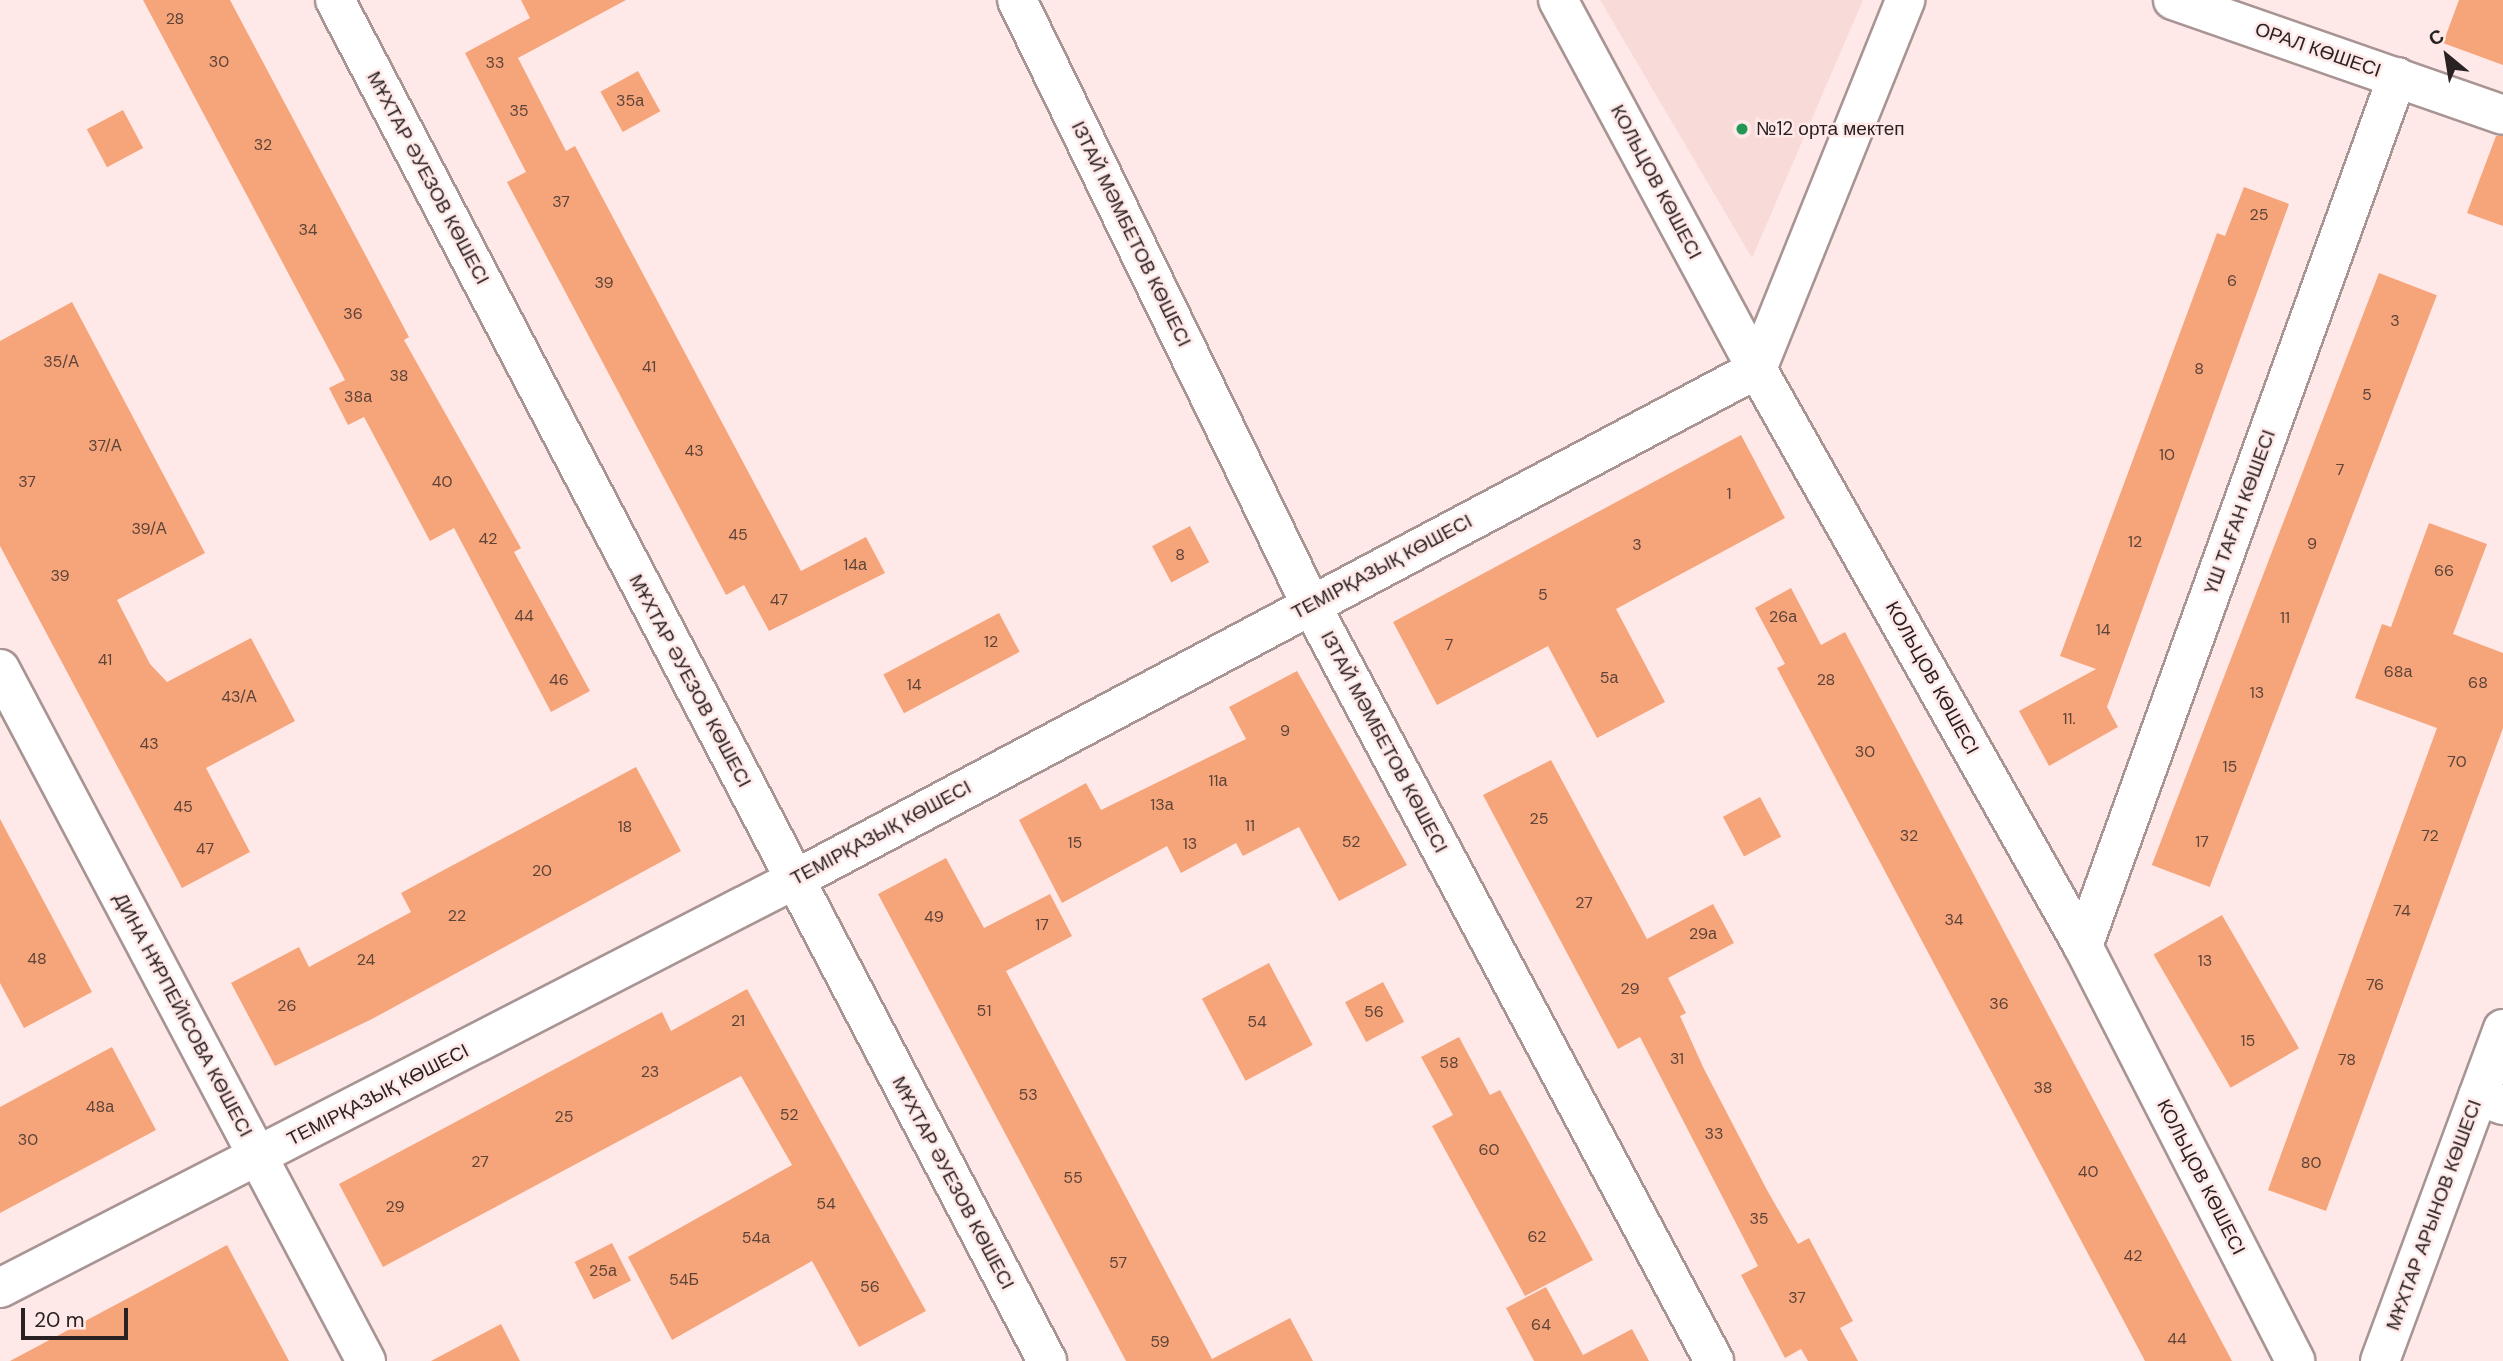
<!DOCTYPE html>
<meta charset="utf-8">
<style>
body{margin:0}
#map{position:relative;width:2503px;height:1361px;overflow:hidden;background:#ffe9e8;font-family:"DM Sans",sans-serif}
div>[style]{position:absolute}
.built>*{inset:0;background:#f8dad8}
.building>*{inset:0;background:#f6a57b;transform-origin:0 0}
.roads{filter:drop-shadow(2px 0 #a89493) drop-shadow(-2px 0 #a89493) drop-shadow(0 2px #a89493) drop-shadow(0 -2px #a89493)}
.minor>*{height:38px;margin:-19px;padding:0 19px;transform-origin:19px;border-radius:19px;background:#fff}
.tertiary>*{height:38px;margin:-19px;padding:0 19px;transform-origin:19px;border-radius:19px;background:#fff}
.dots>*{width:19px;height:19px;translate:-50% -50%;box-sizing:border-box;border:4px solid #ffe9e8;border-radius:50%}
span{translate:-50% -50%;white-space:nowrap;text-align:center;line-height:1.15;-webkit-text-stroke:5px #ffe9e8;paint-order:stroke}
.number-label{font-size:16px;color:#5d4338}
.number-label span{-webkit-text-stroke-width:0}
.street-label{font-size:19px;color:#2a2222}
.poi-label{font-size:19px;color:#2a2222}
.left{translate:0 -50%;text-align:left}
.north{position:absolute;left:2412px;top:21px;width:70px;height:70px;-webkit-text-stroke:5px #ffe9e8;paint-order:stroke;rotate:330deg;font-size:19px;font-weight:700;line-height:28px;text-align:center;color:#2a2222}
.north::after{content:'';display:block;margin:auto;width:24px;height:32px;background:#2a2222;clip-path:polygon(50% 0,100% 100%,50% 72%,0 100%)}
.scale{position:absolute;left:21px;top:1308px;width:107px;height:32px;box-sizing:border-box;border:4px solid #2a2222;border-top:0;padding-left:9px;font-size:21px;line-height:24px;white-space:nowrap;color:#2a2222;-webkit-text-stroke:5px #ffe9e8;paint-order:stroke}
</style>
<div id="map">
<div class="built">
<div style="clip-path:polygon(1600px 0,1863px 0,1752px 258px)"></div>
</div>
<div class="building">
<div style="clip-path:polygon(143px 0,230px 0,409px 337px,404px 340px,521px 548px,514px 552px,590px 691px,551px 712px,454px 528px,430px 541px,364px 417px,348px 425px,329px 388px,345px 380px)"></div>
<div style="clip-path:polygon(521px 0,626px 0,518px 58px,566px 151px,575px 146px,801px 571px,866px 537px,885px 573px,769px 631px,744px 585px,726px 595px,507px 182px,526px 172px,465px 53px,530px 18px)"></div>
<div style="clip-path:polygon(2459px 0,2503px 0,2503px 65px,2443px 43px)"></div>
<div style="left:638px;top:71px;width:46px;height:43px;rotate:61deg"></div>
<div style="left:123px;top:110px;width:43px;height:41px;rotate:62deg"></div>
<div style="clip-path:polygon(2496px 136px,2503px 136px,2503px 226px,2467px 213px)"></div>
<div style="clip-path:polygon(2244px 187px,2289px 204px,2107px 707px,2118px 727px,2049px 766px,2019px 711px,2096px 669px,2060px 656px,2217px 233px,2225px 236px)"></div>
<div style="left:2379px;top:273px;width:62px;height:634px;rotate:21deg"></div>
<div style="clip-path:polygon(72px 302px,205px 553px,117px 600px,150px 664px,167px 682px,251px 638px,295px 721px,206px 768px,250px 852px,182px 888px,0 546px,0 341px)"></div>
<div style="clip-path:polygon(1741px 435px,1785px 518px,1616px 609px,1665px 702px,1597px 738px,1548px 646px,1437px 705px,1393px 622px)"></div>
<div style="clip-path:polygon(2429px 523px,2487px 544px,2453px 634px,2503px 653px,2503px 728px,2326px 1211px,2268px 1190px,2437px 728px,2355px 698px,2382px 624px,2391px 627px)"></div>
<div style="left:1190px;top:526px;width:41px;height:43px;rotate:62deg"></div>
<div style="clip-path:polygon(1791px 588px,1821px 645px,1845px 632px,2232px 1361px,2145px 1361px,1777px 668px,1785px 664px,1755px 608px)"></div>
<div style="left:999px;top:613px;width:44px;height:131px;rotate:62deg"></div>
<div style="clip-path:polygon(1297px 671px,1407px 865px,1339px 901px,1299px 827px,1243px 856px,1236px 843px,1181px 873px,1167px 846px,1062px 903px,1019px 820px,1086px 783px,1101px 810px,1246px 739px,1229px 707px)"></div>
<div style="clip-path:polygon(1551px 760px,1647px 939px,1713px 904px,1734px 943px,1668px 978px,1686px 1013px,1680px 1016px,1704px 1069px,1767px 1190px,1798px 1244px,1809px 1238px,1853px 1321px,1840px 1328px,1858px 1361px,1808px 1361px,1801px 1349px,1785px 1358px,1741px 1275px,1758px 1266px,1640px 1037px,1618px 1049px,1483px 795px)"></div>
<div style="clip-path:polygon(636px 767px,681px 851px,372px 1019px,275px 1066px,231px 983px,299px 947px,309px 967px,411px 912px,401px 893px)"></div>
<div style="left:1760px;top:797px;width:45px;height:42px;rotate:62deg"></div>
<div style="clip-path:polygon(0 819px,92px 992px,24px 1028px,0 983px)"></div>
<div style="clip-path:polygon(946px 858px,984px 928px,1050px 894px,1072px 936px,1006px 971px,1212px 1359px,1290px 1318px,1313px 1361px,1126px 1361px,878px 894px)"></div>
<div style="left:2222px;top:915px;width:154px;height:79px;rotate:60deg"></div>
<div style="left:1269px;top:963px;width:93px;height:76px;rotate:62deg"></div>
<div style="left:1383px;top:982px;width:45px;height:43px;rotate:62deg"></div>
<div style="clip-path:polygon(747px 989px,926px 1311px,859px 1347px,812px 1261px,672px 1340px,628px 1257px,792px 1165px,741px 1076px,383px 1267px,339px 1184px,662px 1012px,671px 1031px)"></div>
<div style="clip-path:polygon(1459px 1037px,1490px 1095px,1500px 1090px,1593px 1260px,1525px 1296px,1432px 1126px,1453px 1115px,1421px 1057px)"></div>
<div style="clip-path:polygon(112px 1047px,156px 1130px,0 1213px,0 1107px)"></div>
<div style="left:612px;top:1243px;width:42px;height:42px;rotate:63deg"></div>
<div style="clip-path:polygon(227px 1245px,289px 1361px,10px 1361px,149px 1287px)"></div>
<div style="clip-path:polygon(1546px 1287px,1583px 1355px,1632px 1329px,1649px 1361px,1534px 1361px,1506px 1308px)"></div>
<div style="clip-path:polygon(501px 1324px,520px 1361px,431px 1361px)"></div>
</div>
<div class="roads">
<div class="minor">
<div style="left:1017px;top:0;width:673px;rotate:64.08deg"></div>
<div style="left:1311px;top:605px;width:857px;rotate:61.94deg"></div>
<div style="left:1558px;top:0;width:419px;rotate:61.7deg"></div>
<div style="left:1757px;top:369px;width:663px;rotate:60.53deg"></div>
<div style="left:2083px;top:946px;width:466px;rotate:62.9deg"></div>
<div style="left:2173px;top:0;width:349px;rotate:19.2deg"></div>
<div style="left:0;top:669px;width:783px;rotate:62.13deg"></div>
<div style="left:2083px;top:946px;width:924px;rotate:-70.13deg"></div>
<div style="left:2478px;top:1096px;width:27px;rotate:20deg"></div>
<div style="left:0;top:1288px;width:893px;rotate:-27.2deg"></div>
<div style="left:794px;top:880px;width:1090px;rotate:-27.95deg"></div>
<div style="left:1757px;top:369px;width:398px;rotate:-68.1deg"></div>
</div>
<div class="tertiary">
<div style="left:335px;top:0;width:1536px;rotate:62.38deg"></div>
<div style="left:2380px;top:1361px;width:354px;rotate:-69.7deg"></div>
</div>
</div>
<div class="dots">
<div style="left:1742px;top:129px;background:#219753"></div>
</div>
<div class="number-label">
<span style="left:175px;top:19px">28</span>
<span style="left:219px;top:62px">30</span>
<span style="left:495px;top:63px">33</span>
<span style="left:630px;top:101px">35а</span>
<span style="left:519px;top:111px">35</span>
<span style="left:263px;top:145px">32</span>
<span style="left:561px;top:202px">37</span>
<span style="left:2259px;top:215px">25</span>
<span style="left:308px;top:230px">34</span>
<span style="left:2232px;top:281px">6</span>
<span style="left:604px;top:283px">39</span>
<span style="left:353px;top:314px">36</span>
<span style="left:2395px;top:321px">3</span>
<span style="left:61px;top:362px">35/А</span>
<span style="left:649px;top:367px">41</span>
<span style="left:2199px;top:369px">8</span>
<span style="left:399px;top:376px">38</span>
<span style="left:2367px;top:395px">5</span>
<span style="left:358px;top:397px">38а</span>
<span style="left:105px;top:446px">37/А</span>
<span style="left:694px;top:451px">43</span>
<span style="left:2167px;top:455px">10</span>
<span style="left:2340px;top:470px">7</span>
<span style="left:27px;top:482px">37</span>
<span style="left:442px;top:482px">40</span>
<span style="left:1729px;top:494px">1</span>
<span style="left:149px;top:529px">39/А</span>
<span style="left:738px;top:535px">45</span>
<span style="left:488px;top:539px">42</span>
<span style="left:2135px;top:542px">12</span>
<span style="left:2312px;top:544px">9</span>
<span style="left:1637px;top:545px">3</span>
<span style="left:1180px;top:555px">8</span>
<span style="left:855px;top:565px">14а</span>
<span style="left:2444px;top:571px">66</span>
<span style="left:60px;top:576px">39</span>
<span style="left:1543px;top:595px">5</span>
<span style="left:779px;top:600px">47</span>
<span style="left:524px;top:616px">44</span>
<span style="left:1783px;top:617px">26а</span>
<span style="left:2285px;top:618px">11</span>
<span style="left:2103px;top:630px">14</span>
<span style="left:991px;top:642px">12</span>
<span style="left:1449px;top:645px">7</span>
<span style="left:105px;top:660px">41</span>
<span style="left:2398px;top:672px">68а</span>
<span style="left:1609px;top:678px">5а</span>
<span style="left:559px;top:680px">46</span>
<span style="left:1826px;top:680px">28</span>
<span style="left:2478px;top:683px">68</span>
<span style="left:914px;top:685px">14</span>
<span style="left:2257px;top:693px">13</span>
<span style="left:239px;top:697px">43/А</span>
<span style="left:2069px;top:719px">11.</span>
<span style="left:1285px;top:731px">9</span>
<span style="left:149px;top:744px">43</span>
<span style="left:1865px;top:752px">30</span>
<span style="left:2457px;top:762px">70</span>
<span style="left:2230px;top:767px">15</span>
<span style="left:1218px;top:781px">11а</span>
<span style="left:1162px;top:805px">13а</span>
<span style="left:183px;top:807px">45</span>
<span style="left:1539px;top:819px">25</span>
<span style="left:1250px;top:826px">11</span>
<span style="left:625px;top:827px">18</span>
<span style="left:1909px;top:836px">32</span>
<span style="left:2430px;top:836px">72</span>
<span style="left:1351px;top:842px">52</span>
<span style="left:2202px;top:842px">17</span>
<span style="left:1075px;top:843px">15</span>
<span style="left:1190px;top:844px">13</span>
<span style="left:205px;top:849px">47</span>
<span style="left:542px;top:871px">20</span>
<span style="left:1584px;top:903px">27</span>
<span style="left:2402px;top:911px">74</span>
<span style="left:457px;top:916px">22</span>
<span style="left:934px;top:917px">49</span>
<span style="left:1954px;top:920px">34</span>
<span style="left:1042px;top:925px">17</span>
<span style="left:1703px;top:934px">29а</span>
<span style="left:37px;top:959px">48</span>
<span style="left:366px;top:960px">24</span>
<span style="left:2205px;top:961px">13</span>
<span style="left:2375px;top:985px">76</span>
<span style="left:1630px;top:989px">29</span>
<span style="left:1999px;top:1004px">36</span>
<span style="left:287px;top:1006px">26</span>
<span style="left:984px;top:1011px">51</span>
<span style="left:1374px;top:1012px">56</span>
<span style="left:738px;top:1021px">21</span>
<span style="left:1257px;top:1022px">54</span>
<span style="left:2248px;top:1041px">15</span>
<span style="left:1677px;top:1059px">31</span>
<span style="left:2347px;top:1060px">78</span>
<span style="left:1449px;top:1063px">58</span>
<span style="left:650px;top:1072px">23</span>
<span style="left:2043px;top:1088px">38</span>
<span style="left:1028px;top:1095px">53</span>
<span style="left:100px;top:1107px">48а</span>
<span style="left:789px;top:1115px">52</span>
<span style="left:564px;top:1117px">25</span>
<span style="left:1714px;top:1134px">33</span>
<span style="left:28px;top:1140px">30</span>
<span style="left:1489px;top:1150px">60</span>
<span style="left:480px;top:1162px">27</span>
<span style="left:2311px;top:1163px">80</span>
<span style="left:2088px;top:1172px">40</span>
<span style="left:1073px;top:1178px">55</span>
<span style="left:826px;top:1204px">54</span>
<span style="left:395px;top:1207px">29</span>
<span style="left:1759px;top:1219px">35</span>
<span style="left:1537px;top:1237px">62</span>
<span style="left:756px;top:1238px">54а</span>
<span style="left:2133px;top:1256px">42</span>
<span style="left:1118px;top:1263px">57</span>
<span style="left:603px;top:1271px">25а</span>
<span style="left:684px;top:1280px">54Б</span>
<span style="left:870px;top:1287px">56</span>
<span style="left:1797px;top:1298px">37</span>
<span style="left:1541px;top:1325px">64</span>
<span style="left:2177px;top:1339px">44</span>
<span style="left:1160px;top:1342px">59</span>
</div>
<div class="street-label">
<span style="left:2318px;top:50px;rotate:19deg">ОРАЛ КӨШЕСІ</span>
<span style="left:428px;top:178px;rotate:62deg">МҰХТАР ӘУЕЗОВ КӨШЕСІ</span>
<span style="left:1656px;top:182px;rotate:62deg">КОЛЬЦОВ КӨШЕСІ</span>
<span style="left:1131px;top:234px;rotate:64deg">ІЗТАЙ МӘМБЕТОВ КӨШЕСІ</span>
<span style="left:2240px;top:512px;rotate:-70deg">ҮШ ТАҒАН КӨШЕСІ</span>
<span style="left:1382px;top:567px;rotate:-28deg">ТЕМІРҚАЗЫҚ КӨШЕСІ</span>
<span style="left:1932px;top:678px;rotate:61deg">КОЛЬЦОВ КӨШЕСІ</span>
<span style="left:690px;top:681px;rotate:62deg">МҰХТАР ӘУЕЗОВ КӨШЕСІ</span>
<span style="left:1384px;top:742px;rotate:62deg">ІЗТАЙ МӘМБЕТОВ КӨШЕСІ</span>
<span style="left:881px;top:833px;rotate:-28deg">ТЕМІРҚАЗЫҚ КӨШЕСІ</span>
<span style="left:183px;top:1015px;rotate:62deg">ДИНА НҰРПЕЙІСОВА КӨШЕСІ</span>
<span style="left:378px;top:1095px;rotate:-27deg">ТЕМІРҚАЗЫҚ КӨШЕСІ</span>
<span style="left:2201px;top:1177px;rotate:63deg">КОЛЬЦОВ КӨШЕСІ</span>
<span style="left:953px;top:1183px;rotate:62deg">МҰХТАР ӘУЕЗОВ КӨШЕСІ</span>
<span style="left:2434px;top:1215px;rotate:-70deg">МҰХТАР АРЫНОВ КӨШЕСІ</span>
</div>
<div class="poi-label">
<span class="left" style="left:1756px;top:129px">№12 орта мектеп</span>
</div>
<div class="north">С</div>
<div class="scale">20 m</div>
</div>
